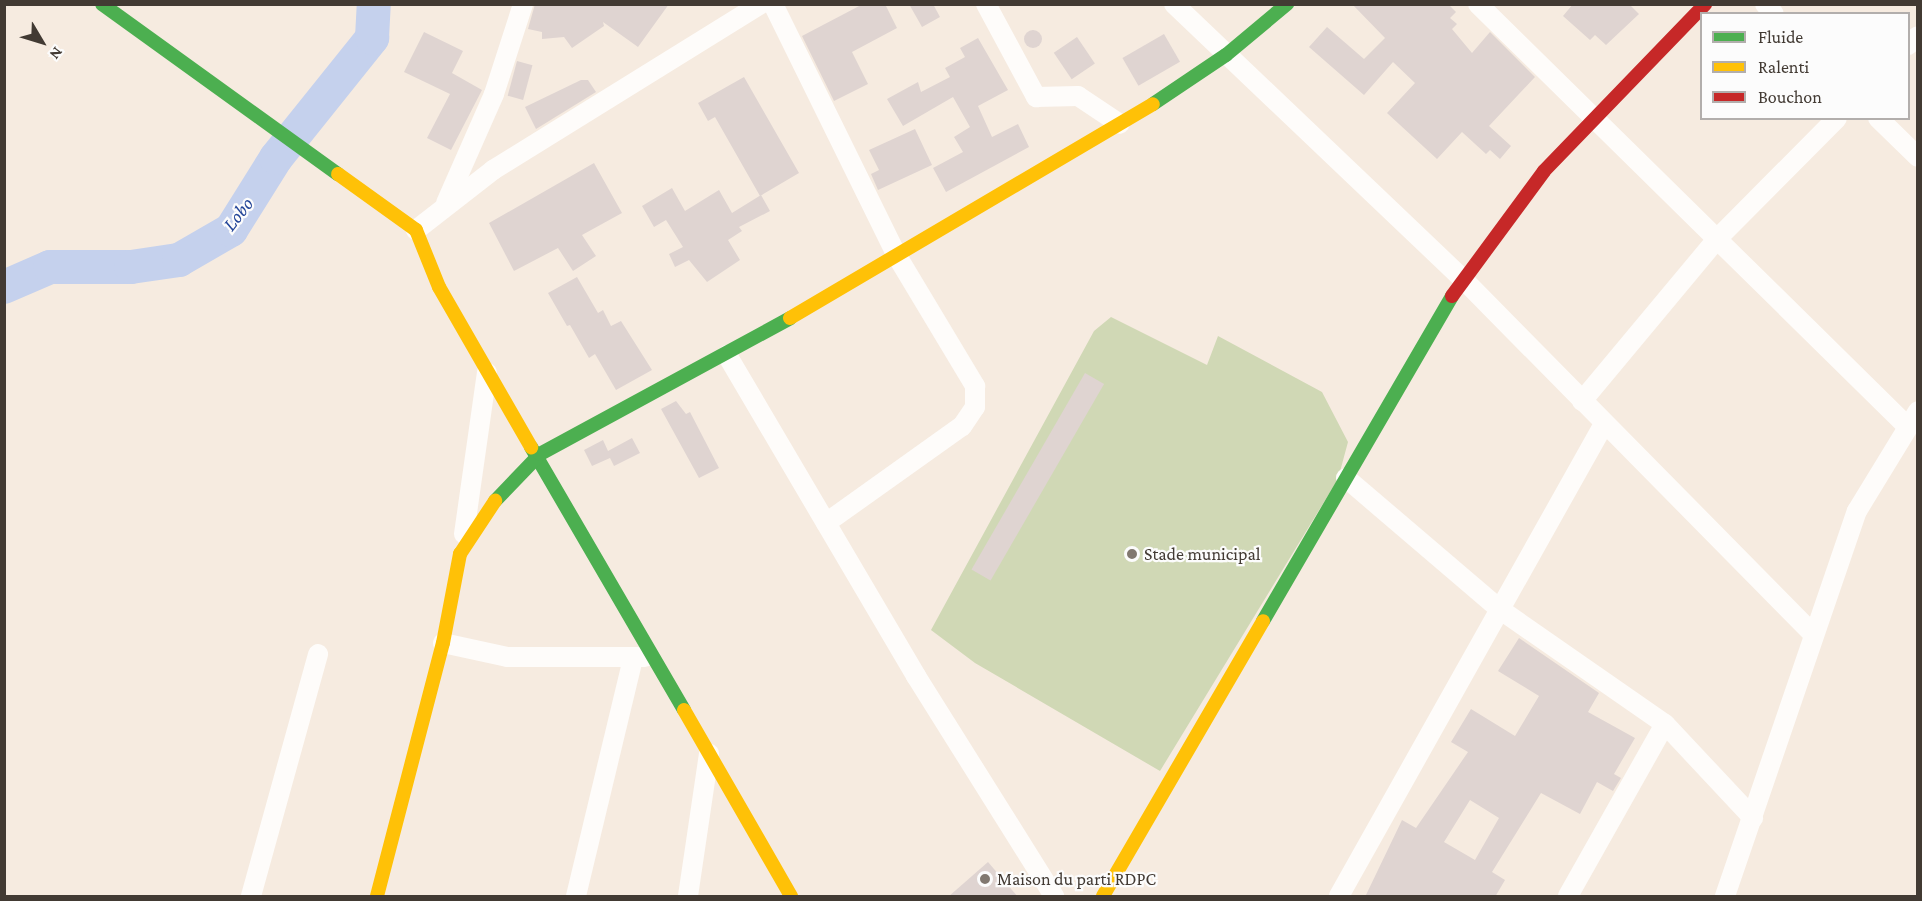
<!DOCTYPE html>
<style>
body{margin:0}
#map{position:relative;width:1922px;height:901px;overflow:hidden;background:#f6ebe0;font-family:"Crimson Pro",serif}
div>[style]{position:absolute}
.green>*{inset:0;background:#d0d8b5}
.river>*{height:34px;margin:-17px;padding:0 17px;transform-origin:17px;border-radius:17px;background:#c5d1ed}
.building>*{inset:0;background:#dfd4d1;transform-origin:0 0}
.round{border-radius:50%}
.street>*{height:20px;margin:-10px;padding:0 10px;transform-origin:10px;border-radius:10px;background:#fefcfa}
.fast>*{height:14px;margin:-7px;padding:0 7px;transform-origin:7px;border-radius:7px;background:#4caf50}
.slow>*{height:14px;margin:-7px;padding:0 7px;transform-origin:7px;border-radius:7px;background:#ffc107}
.jam>*{height:14px;margin:-7px;padding:0 7px;transform-origin:7px;border-radius:7px;background:#c62828}
.dots>*{width:16px;height:16px;translate:-50% -50%;box-sizing:border-box;border:3px solid #fcfcfc;border-radius:50%}
span{translate:-50% -50%;white-space:nowrap;text-align:center;line-height:1.15;-webkit-text-stroke:4.5px #fcfcfc;paint-order:stroke}
.poi-label{font-size:18px;color:#423a33}
.left{translate:0 -50%;text-align:left}
.water-label{font-size:20px;color:#234598;font-style:italic}
.frame{position:absolute;inset:0;border:6px solid #423a33;pointer-events:none}
.legend{position:absolute;left:1700px;top:12px;width:210px;height:108px;box-sizing:border-box;background:#fcfcfc;border:2px solid #b2aeac;margin:0;padding:8px 10px;list-style:none;font-size:18px;color:#423a33}
.legend li{display:flex;align-items:center;gap:12px;height:30px}
.legend b{width:30px;border:2px solid #b2aeac}
.north{position:absolute;left:12px;top:12px;width:60px;height:60px;-webkit-text-stroke:4px #fcfcfc;paint-order:stroke;rotate:128deg;font-size:16px;font-weight:700;line-height:24px;text-align:center;color:#423a33}
.north::after{content:'';display:block;margin:auto;width:21px;height:27px;background:#423a33;clip-path:polygon(50% 0,100% 100%,50% 72%,0 100%)}
</style>
<div id="map">
<div class="green">
<div style="clip-path:polygon(1111px 317px,1207px 365px,1218px 336px,1322px 392px,1348px 442px,1338px 479px,1160px 771px,975px 663px,931px 630px,1094px 331px)"></div>
</div>
<div class="river">
<div style="left:4px;top:287px;width:50px;rotate:-23.5deg"></div>
<div style="left:50px;top:267px;width:81px"></div>
<div style="left:131px;top:267px;width:49px;rotate:-8.3deg"></div>
<div style="left:179px;top:260px;width:60px;rotate:-30deg"></div>
<div style="left:231px;top:230px;width:85px;rotate:-58deg"></div>
<div style="left:276px;top:158px;width:154px;rotate:-51.3deg"></div>
<div style="left:372px;top:38px;width:34px;rotate:-87deg"></div>
</div>
<div class="building">
<div style="clip-path:polygon(535px 4px,669px 4px,638px 47px,603px 22px,604px 26px,572px 48px,564px 37px,542px 39px,542px 32px,528px 29px)"></div>
<div style="clip-path:polygon(863px 4px,885px 4px,897px 28px,852px 52px,868px 84px,834px 101px,802px 36px)"></div>
<div style="clip-path:polygon(909px 4px,933px 4px,940px 17px,922px 27px)"></div>
<div style="clip-path:polygon(1352px 4px,1448px 4px,1456px 12px,1450px 18px,1457px 24px,1452px 29px,1472px 53px,1490px 32px,1535px 77px,1489px 126px,1511px 146px,1500px 159px,1490px 150px,1486px 154px,1462px 132px,1437px 159px,1387px 113px,1415px 83px,1393px 62px,1364px 95px,1309px 47px,1327px 27px,1364px 59px,1385px 38px)"></div>
<div style="clip-path:polygon(1573px 4px,1629px 4px,1639px 14px,1606px 45px,1595px 35px,1590px 40px,1563px 16px)"></div>
<div class="round" style="left:1024px;top:30px;width:18px;height:18px"></div>
<div style="clip-path:polygon(424px 32px,463px 51px,452px 73px,482px 90px,451px 150px,427px 138px,450px 94px,404px 72px)"></div>
<div style="left:1164px;top:34px;width:32px;height:48px;rotate:60deg"></div>
<div style="left:1077px;top:37px;width:32px;height:28px;rotate:56deg"></div>
<div style="clip-path:polygon(978px 38px,1008px 90px,978px 106px,992px 137px,1018px 124px,1029px 147px,946px 192px,933px 168px,963px 152px,954px 137px,970px 127px,953px 97px,903px 126px,887px 99px,918px 82px,921px 92px,950px 77px,945px 68px,965px 57px,960px 48px)"></div>
<div style="left:517px;top:61px;width:16px;height:36px;rotate:15deg"></div>
<div style="clip-path:polygon(744px 77px,799px 173px,760px 196px,715px 117px,708px 121px,698px 103px)"></div>
<div style="clip-path:polygon(581px 80px,588px 80px,596px 92px,536px 129px,525px 107px)"></div>
<div style="clip-path:polygon(915px 129px,932px 165px,878px 190px,871px 174px,879px 170px,869px 150px)"></div>
<div style="clip-path:polygon(594px 163px,622px 213px,582px 235px,596px 256px,573px 271px,558px 248px,514px 271px,489px 223px)"></div>
<div style="clip-path:polygon(672px 188px,685px 211px,719px 190px,732px 213px,761px 195px,770px 211px,739px 227px,742px 231px,728px 240px,740px 260px,707px 282px,689px 260px,675px 267px,669px 254px,683px 247px,666px 220px,654px 227px,642px 206px)"></div>
<div style="clip-path:polygon(577px 277px,598px 313px,603px 310px,611px 326px,621px 321px,652px 370px,616px 390px,595px 354px,589px 358px,570px 325px,567px 326px,548px 293px)"></div>
<div style="left:1085px;top:373px;width:22px;height:227px;rotate:30deg"></div>
<div style="clip-path:polygon(676px 401px,686px 414px,690px 412px,719px 468px,699px 478px,661px 409px)"></div>
<div style="clip-path:polygon(632px 438px,640px 453px,614px 466px,610px 458px,592px 466px,584px 450px,603px 440px,608px 451px)"></div>
<div style="clip-path:polygon(evenodd,1519px 638px,1599px 693px,1588px 712px,1635px 738px,1614px 774px,1621px 778px,1613px 791px,1597px 782px,1580px 814px,1541px 793px,1492px 872px,1505px 880px,1495px 897px,1365px 897px,1402px 820px,1416px 828px,1468px 752px,1451px 742px,1471px 709px,1515px 736px,1539px 696px,1498px 671px,1519px 638px,1470px 800px,1499px 818px,1475px 860px,1444px 842px,1470px 800px)"></div>
<div style="clip-path:polygon(988px 862px,1018px 897px,948px 897px)"></div>
</div>
<div class="street">
<div style="left:773px;top:4px;width:281px;rotate:63.8deg"></div>
<div style="left:897px;top:256px;width:152px;rotate:59deg"></div>
<div style="left:975px;top:386px;width:21px;rotate:90deg"></div>
<div style="left:975px;top:407px;width:23px;rotate:124deg"></div>
<div style="left:962px;top:426px;width:167px;rotate:144.5deg"></div>
<div style="left:986px;top:4px;width:106px;rotate:61.7deg"></div>
<div style="left:1036px;top:97px;width:42px;rotate:-1.4deg"></div>
<div style="left:1078px;top:96px;width:50px;rotate:33.7deg"></div>
<div style="left:1174px;top:4px;width:398px;rotate:43.6deg"></div>
<div style="left:1462px;top:278px;width:500px;rotate:45.4deg"></div>
<div style="left:1478px;top:4px;width:600px;rotate:44.53deg"></div>
<div style="left:1765px;top:4px;width:13px;rotate:48deg"></div>
<div style="left:1908px;top:45px;width:13px;rotate:-42deg"></div>
<div style="left:1878px;top:118px;width:56px;rotate:44.3deg"></div>
<div style="left:446px;top:203px;width:119px;rotate:-66.2deg"></div>
<div style="left:494px;top:94px;width:95px;rotate:-72.1deg"></div>
<div style="left:416px;top:230px;width:98px;rotate:-37.9deg"></div>
<div style="left:493px;top:170px;width:315px;rotate:-31.8deg"></div>
<div style="left:727px;top:355px;width:373px;rotate:59.5deg"></div>
<div style="left:916px;top:676px;width:260px;rotate:57.9deg"></div>
<div style="left:1582px;top:401px;width:211px;rotate:-50.2deg"></div>
<div style="left:1717px;top:239px;width:170px;rotate:-45.2deg"></div>
<div style="left:1346px;top:478px;width:200px;rotate:40.5deg"></div>
<div style="left:1498px;top:608px;width:203px;rotate:34.8deg"></div>
<div style="left:1665px;top:724px;width:129px;rotate:46.9deg"></div>
<div style="left:464px;top:534px;width:163px;rotate:-81.9deg"></div>
<div style="left:443px;top:643px;width:66px;rotate:12.3deg"></div>
<div style="left:507px;top:657px;width:138px"></div>
<div style="left:251px;top:896px;width:251px;rotate:-74.5deg"></div>
<div style="left:576px;top:896px;width:245px;rotate:-76.5deg"></div>
<div style="left:688px;top:896px;width:144px;rotate:-81.6deg"></div>
<div style="left:1339px;top:896px;width:541px;rotate:-60.69deg"></div>
<div style="left:1568px;top:896px;width:197px;rotate:-60.6deg"></div>
<div style="left:1725px;top:896px;width:407px;rotate:-71.1deg"></div>
<div style="left:1857px;top:511px;width:117px;rotate:-58.6deg"></div>
</div>
<div class="fast">
<div style="left:102px;top:4px;width:291px;rotate:35.8deg"></div>
<div style="left:1153px;top:104px;width:88px;rotate:-33.9deg"></div>
<div style="left:1226px;top:55px;width:80px;rotate:-39.9deg"></div>
<div style="left:531px;top:447px;width:304px;rotate:59.8deg"></div>
<div style="left:495px;top:501px;width:65px;rotate:-46.2deg"></div>
<div style="left:540px;top:454px;width:285px;rotate:-28.5deg"></div>
<div style="left:1263px;top:621px;width:376px;rotate:-59.8deg"></div>
</div>
<div class="slow">
<div style="left:338px;top:174px;width:96px;rotate:35.7deg"></div>
<div style="left:416px;top:230px;width:61px;rotate:68deg"></div>
<div style="left:439px;top:287px;width:185px;rotate:60.1deg"></div>
<div style="left:790px;top:318px;width:421px;rotate:-30.5deg"></div>
<div style="left:684px;top:710px;width:215px;rotate:60.1deg"></div>
<div style="left:377px;top:896px;width:261px;rotate:-75.4deg"></div>
<div style="left:443px;top:643px;width:91px;rotate:-79.2deg"></div>
<div style="left:460px;top:554px;width:64px;rotate:-56.6deg"></div>
<div style="left:1103px;top:896px;width:318px;rotate:-59.8deg"></div>
</div>
<div class="jam">
<div style="left:1452px;top:296px;width:155px;rotate:-53.6deg"></div>
<div style="left:1544px;top:171px;width:232px;rotate:-46deg"></div>
</div>
<div class="dots">
<div style="left:1132px;top:554px;background:#817870"></div>
<div style="left:985px;top:879px;background:#817870"></div>
</div>
<div class="poi-label">
<span class="left" style="left:1144px;top:554px">Stade municipal</span>
<span class="left" style="left:997px;top:879px">Maison du parti RDPC</span>
</div>
<div class="water-label">
<span style="left:238px;top:214px;rotate:-52deg">Lobo</span>
</div>
<div class="frame"></div>
<ul class="legend">
<li><b style="height:8px;background:#4caf50"></b>Fluide</li>
<li><b style="height:8px;background:#ffc107"></b>Ralenti</li>
<li><b style="height:8px;background:#c62828"></b>Bouchon</li>
</ul>
<div class="north">N</div>
</div>
